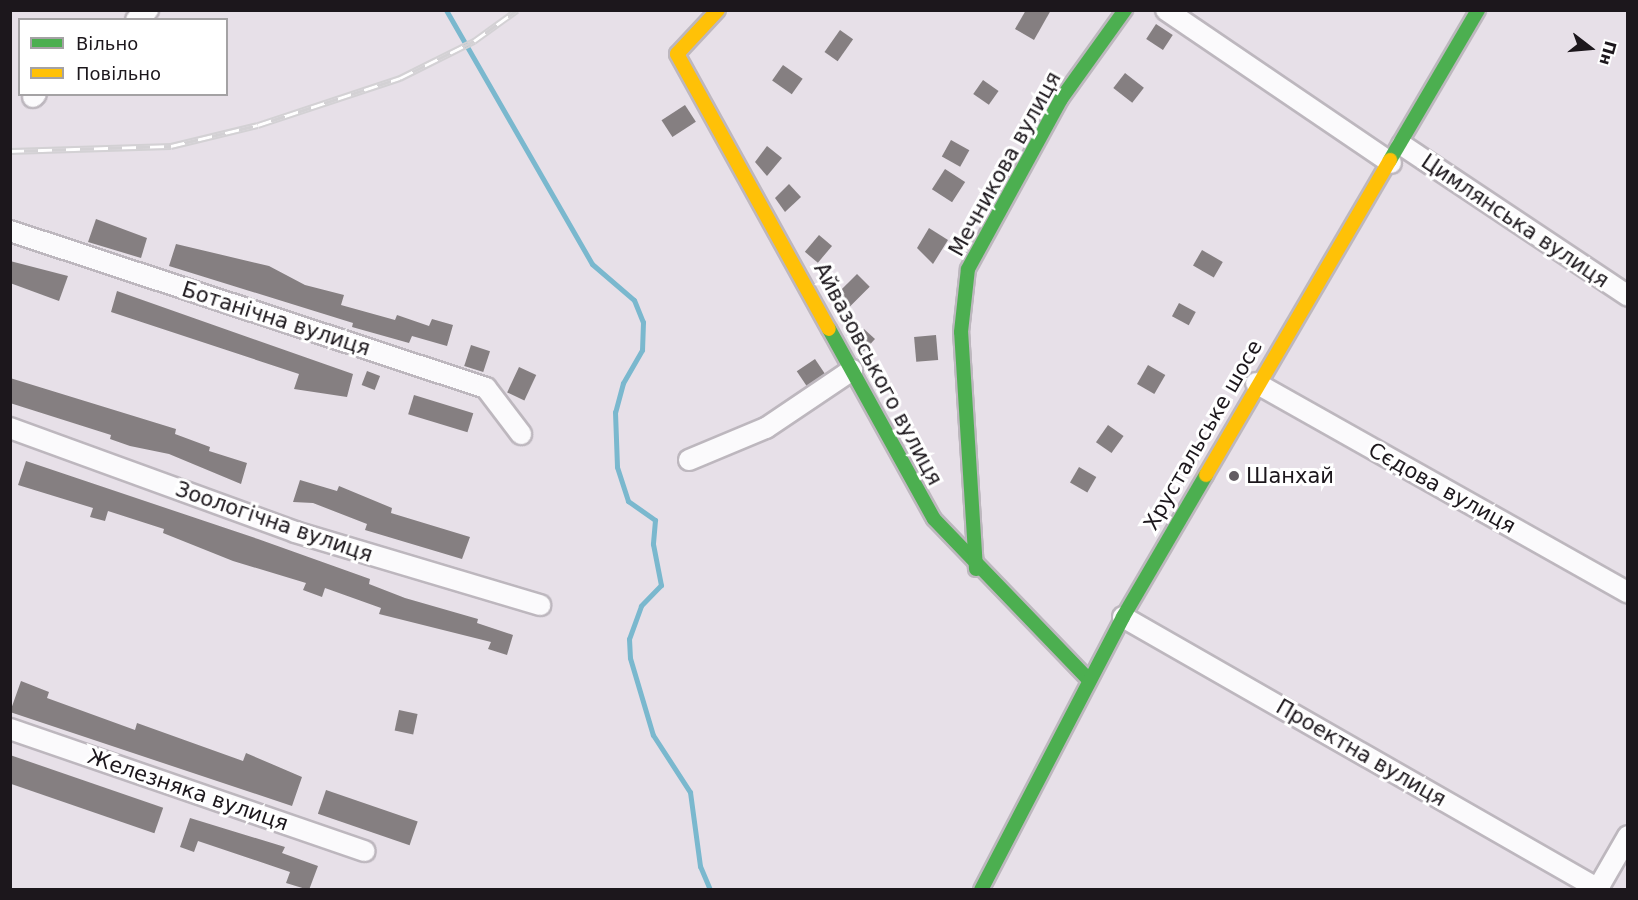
<!DOCTYPE html>
<meta charset="utf-8">
<style>
body{margin:0}
#map{position:relative;width:1638px;height:900px;overflow:hidden;background:#e7e0e8;font-family:"DejaVu Sans",sans-serif}
div>[style]{position:absolute}
.stream>*{height:5px;margin:-2.5px;padding:0 2.5px;transform-origin:2.5px;border-radius:2.5px;background:#7ab8ce}
.building>*{inset:0;background:#857f81;transform-origin:0 0}
.roads{filter:drop-shadow(2px 0 #bdb7be) drop-shadow(-2px 0 #bdb7be) drop-shadow(0 2px #bdb7be) drop-shadow(0 -2px #bdb7be)}
.street>*{height:20px;margin:-10px;padding:0 10px;transform-origin:10px;border-radius:10px;background:#fbfafc}
.fast>*{height:14px;margin:-7px;padding:0 7px;transform-origin:7px;border-radius:7px;background:#4caf50}
.slow>*{height:14px;margin:-7px;padding:0 7px;transform-origin:7px;border-radius:7px;background:#ffc107}
.rail>*{height:7px;margin-top:-3.5px;transform-origin:0;background:repeating-linear-gradient(90deg,#fff 0 14px,#d3d1d4 0 28px);box-sizing:border-box;border-block:2px solid #d3d1d4}
.dots>*{width:16px;height:16px;translate:-50% -50%;box-sizing:border-box;border:3px solid #fff;border-radius:50%}
span{translate:-50% -50%;white-space:nowrap;text-align:center;line-height:1.15;-webkit-text-stroke:6px #fff;paint-order:stroke}
.street-label{font-size:21px;color:#1c171c}
.poi-label{font-size:21px;color:#1c171c}
.left{translate:0 -50%;text-align:left}
.frame{position:absolute;inset:0;border:12px solid #1c171c;pointer-events:none}
.legend{position:absolute;left:18px;top:18px;width:210px;height:78px;box-sizing:border-box;background:#fff;border:2px solid #a4a2a4;margin:0;padding:8px 10px;list-style:none;font-size:18px;color:#1c171c}
.legend li{display:flex;align-items:center;gap:12px;height:30px}
.legend b{width:30px;border:2px solid #a4a2a4}
.north{position:absolute;left:1560px;top:18px;width:60px;height:60px;-webkit-text-stroke:4px #fff;paint-order:stroke;rotate:106deg;font-size:16px;font-weight:700;line-height:24px;text-align:center;color:#1c171c}
.north::after{content:'';display:block;margin:auto;width:21px;height:27px;background:#1c171c;clip-path:polygon(50% 0,100% 100%,50% 72%,0 100%)}
</style>
<div id="map">
<div class="stream">
<div style="left:446px;top:10px;width:293px;rotate:60.1deg"></div>
<div style="left:592px;top:264px;width:55px;rotate:40.6deg"></div>
<div style="left:634px;top:300px;width:24px;rotate:68deg"></div>
<div style="left:643px;top:322px;width:28px;rotate:92deg"></div>
<div style="left:642px;top:350px;width:38px;rotate:120deg"></div>
<div style="left:623px;top:383px;width:30px;rotate:105deg"></div>
<div style="left:615px;top:412px;width:55px;rotate:87.9deg"></div>
<div style="left:617px;top:467px;width:36px;rotate:72deg"></div>
<div style="left:628px;top:501px;width:33px;rotate:35deg"></div>
<div style="left:655px;top:520px;width:24px;rotate:95deg"></div>
<div style="left:653px;top:544px;width:42px;rotate:79deg"></div>
<div style="left:661px;top:585px;width:29px;rotate:134deg"></div>
<div style="left:641px;top:606px;width:35px;rotate:110deg"></div>
<div style="left:629px;top:639px;width:19px;rotate:87deg"></div>
<div style="left:630px;top:658px;width:80px;rotate:73.4deg"></div>
<div style="left:653px;top:735px;width:68px;rotate:57deg"></div>
<div style="left:690px;top:792px;width:75px;rotate:82.3deg"></div>
<div style="left:700px;top:866px;width:26px;rotate:67deg"></div>
</div>
<div class="building">
<div style="clip-path:polygon(1026px 10px,1051px 10px,1034px 40px,1015px 29px)"></div>
<div style="left:1156px;top:24px;width:20px;height:18px;rotate:33deg"></div>
<div style="left:840px;top:30px;width:16px;height:27px;rotate:35deg"></div>
<div style="left:783px;top:65px;width:24px;height:19px;rotate:35deg"></div>
<div style="left:1125px;top:73px;width:24px;height:19px;rotate:38deg"></div>
<div style="left:983px;top:80px;width:19px;height:17px;rotate:35deg"></div>
<div style="left:685px;top:105px;width:20px;height:28px;rotate:57deg"></div>
<div style="left:951px;top:140px;width:21px;height:19px;rotate:29deg"></div>
<div style="clip-path:polygon(767px 146px,782px 158px,767px 176px,755px 162px)"></div>
<div style="left:945px;top:169px;width:24px;height:24px;rotate:33deg"></div>
<div style="clip-path:polygon(789px 184px,801px 197px,785px 212px,775px 198px)"></div>
<div style="clip-path:polygon(96px 219px,147px 238px,141px 258px,88px 242px)"></div>
<div style="clip-path:polygon(929px 228px,948px 240px,933px 264px,917px 248px)"></div>
<div style="left:819px;top:235px;width:17px;height:22px;rotate:40deg"></div>
<div style="clip-path:polygon(176px 244px,269px 266px,305px 285px,344px 295px,341px 305px,395px 320px,397px 315px,429px 326px,432px 319px,453px 325px,447px 346px,412px 336px,409px 343px,352px 327px,353px 323px,169px 266px)"></div>
<div style="left:1202px;top:250px;width:24px;height:18px;rotate:30deg"></div>
<div style="clip-path:polygon(10px 261px,68px 276px,59px 301px,10px 283px)"></div>
<div style="left:857px;top:274px;width:18px;height:28px;rotate:45deg"></div>
<div style="clip-path:polygon(117px 291px,353px 374px,347px 397px,294px 389px,299px 374px,111px 312px)"></div>
<div style="left:1179px;top:303px;width:19px;height:15px;rotate:28deg"></div>
<div style="clip-path:polygon(864px 329px,875px 339px,862px 353px,854px 339px)"></div>
<div style="left:936px;top:335px;width:25px;height:22px;rotate:85deg"></div>
<div style="left:471px;top:345px;width:20px;height:22px;rotate:18deg"></div>
<div style="left:815px;top:359px;width:18px;height:22px;rotate:56deg"></div>
<div style="left:1148px;top:365px;width:20px;height:22px;rotate:30deg"></div>
<div style="left:519px;top:367px;width:19px;height:28px;rotate:25deg"></div>
<div style="left:367px;top:371px;width:14px;height:15px;rotate:21deg"></div>
<div style="clip-path:polygon(10px 378px,176px 429px,175px 434px,210px 447px,209px 451px,247px 463px,241px 484px,169px 454px,130px 446px,110px 439px,111px 435px,10px 403px)"></div>
<div style="left:414px;top:395px;width:62px;height:20px;rotate:17deg"></div>
<div style="left:1108px;top:425px;width:19px;height:21px;rotate:35deg"></div>
<div style="clip-path:polygon(26px 461px,258px 539px,370px 579px,369px 584px,405px 598px,478px 619px,477px 623px,513px 635px,507px 655px,488px 649px,491px 642px,379px 614px,381px 608px,325px 588px,322px 597px,303px 590px,306px 583px,233px 561px,163px 533px,164px 529px,108px 511px,105px 521px,90px 517px,93px 508px,18px 485px)"></div>
<div style="left:1079px;top:467px;width:20px;height:18px;rotate:30deg"></div>
<div style="clip-path:polygon(300px 480px,337px 491px,339px 486px,392px 508px,391px 513px,470px 537px,462px 559px,365px 530px,367px 524px,313px 503px,293px 502px)"></div>
<div style="clip-path:polygon(21px 681px,49px 692px,47px 698px,135px 730px,137px 723px,243px 761px,246px 753px,302px 777px,292px 806px,10px 712px)"></div>
<div style="left:399px;top:710px;width:19px;height:21px;rotate:12deg"></div>
<div style="left:10px;top:755px;width:162px;height:27px;rotate:19deg"></div>
<div style="left:326px;top:790px;width:97px;height:25px;rotate:19deg"></div>
<div style="clip-path:polygon(190px 818px,285px 847px,282px 853px,318px 866px,309px 890px,286px 883px,290px 872px,198px 841px,194px 852px,180px 847px)"></div>
</div>
<div class="roads">
<div class="street">
<div style="left:1166px;top:10px;width:272px;rotate:34.2deg"></div>
<div style="left:136px;top:20px;width:16px;rotate:-40deg"></div>
<div style="left:33px;top:97px;width:4px;rotate:-45deg"></div>
<div style="left:1402px;top:145px;width:272px;rotate:33.7deg"></div>
<div style="left:10px;top:231px;width:501px;rotate:18.25deg"></div>
<div style="left:486px;top:388px;width:58px;rotate:52.7deg"></div>
<div style="left:1256px;top:383px;width:427px;rotate:29.4deg"></div>
<div style="left:10px;top:428px;width:303px;rotate:20deg"></div>
<div style="left:295px;top:532px;width:256px;rotate:16.6deg"></div>
<div style="left:689px;top:460px;width:83px;rotate:-22.6deg"></div>
<div style="left:766px;top:428px;width:104px;rotate:-34deg"></div>
<div style="left:1123px;top:617px;width:550px;rotate:29.78deg"></div>
<div style="left:10px;top:729px;width:375px;rotate:19deg"></div>
<div style="left:1597px;top:890px;width:62px;rotate:-60.1deg"></div>
</div>
<div class="fast">
<div style="left:1390px;top:160px;width:174px;rotate:-59.6deg"></div>
<div style="left:829px;top:329px;width:217px;rotate:61.1deg"></div>
<div style="left:934px;top:519px;width:222px;rotate:46.1deg"></div>
<div style="left:976px;top:569px;width:237px;rotate:-93.6deg"></div>
<div style="left:961px;top:332px;width:63px;rotate:-83.7deg"></div>
<div style="left:968px;top:269px;width:194px;rotate:-61.3deg"></div>
<div style="left:1061px;top:99px;width:110px;rotate:-54.3deg"></div>
<div style="left:981px;top:890px;width:308px;rotate:-62.5deg"></div>
<div style="left:1123px;top:617px;width:164px;rotate:-59.7deg"></div>
</div>
<div class="slow">
<div style="left:718px;top:10px;width:60px;rotate:133deg"></div>
<div style="left:677px;top:54px;width:314px;rotate:61.1deg"></div>
<div style="left:1206px;top:475px;width:365px;rotate:-59.7deg"></div>
</div>
</div>
<div class="rail">
<div style="left:10px;top:151px;width:161px;rotate:-1.8deg"></div>
<div style="left:171px;top:146px;width:89px;rotate:-13.6deg"></div>
<div style="left:258px;top:125px;width:150px;rotate:-18.3deg"></div>
<div style="left:400px;top:78px;width:83px;rotate:-26.6deg"></div>
<div style="left:474px;top:41px;width:53px;rotate:-35.8deg"></div>
</div>
<div class="dots">
<div style="left:1234px;top:476px;background:#635d63"></div>
</div>
<div class="street-label">
<span style="left:1005px;top:164px;rotate:-61deg">Мечникова вулиця</span>
<span style="left:1515px;top:221px;rotate:34deg">Цимлянська вулиця</span>
<span style="left:276px;top:319px;rotate:18deg">Ботанічна вулиця</span>
<span style="left:878px;top:374px;rotate:62deg">Айвазовського вулиця</span>
<span style="left:1203px;top:435px;rotate:-60deg">Хрустальське шосе</span>
<span style="left:1442px;top:488px;rotate:29deg">Сєдова вулиця</span>
<span style="left:274px;top:522px;rotate:19deg">Зоологічна вулиця</span>
<span style="left:1361px;top:753px;rotate:30deg">Проектна вулиця</span>
<span style="left:188px;top:790px;rotate:19deg">Железняка вулиця</span>
</div>
<div class="poi-label">
<span class="left" style="left:1246px;top:476px">Шанхай</span>
</div>
<div class="frame"></div>
<ul class="legend">
<li><b style="height:8px;background:#4caf50"></b>Вільно</li>
<li><b style="height:8px;background:#ffc107"></b>Повільно</li>
</ul>
<div class="north">Пн</div>
</div>
